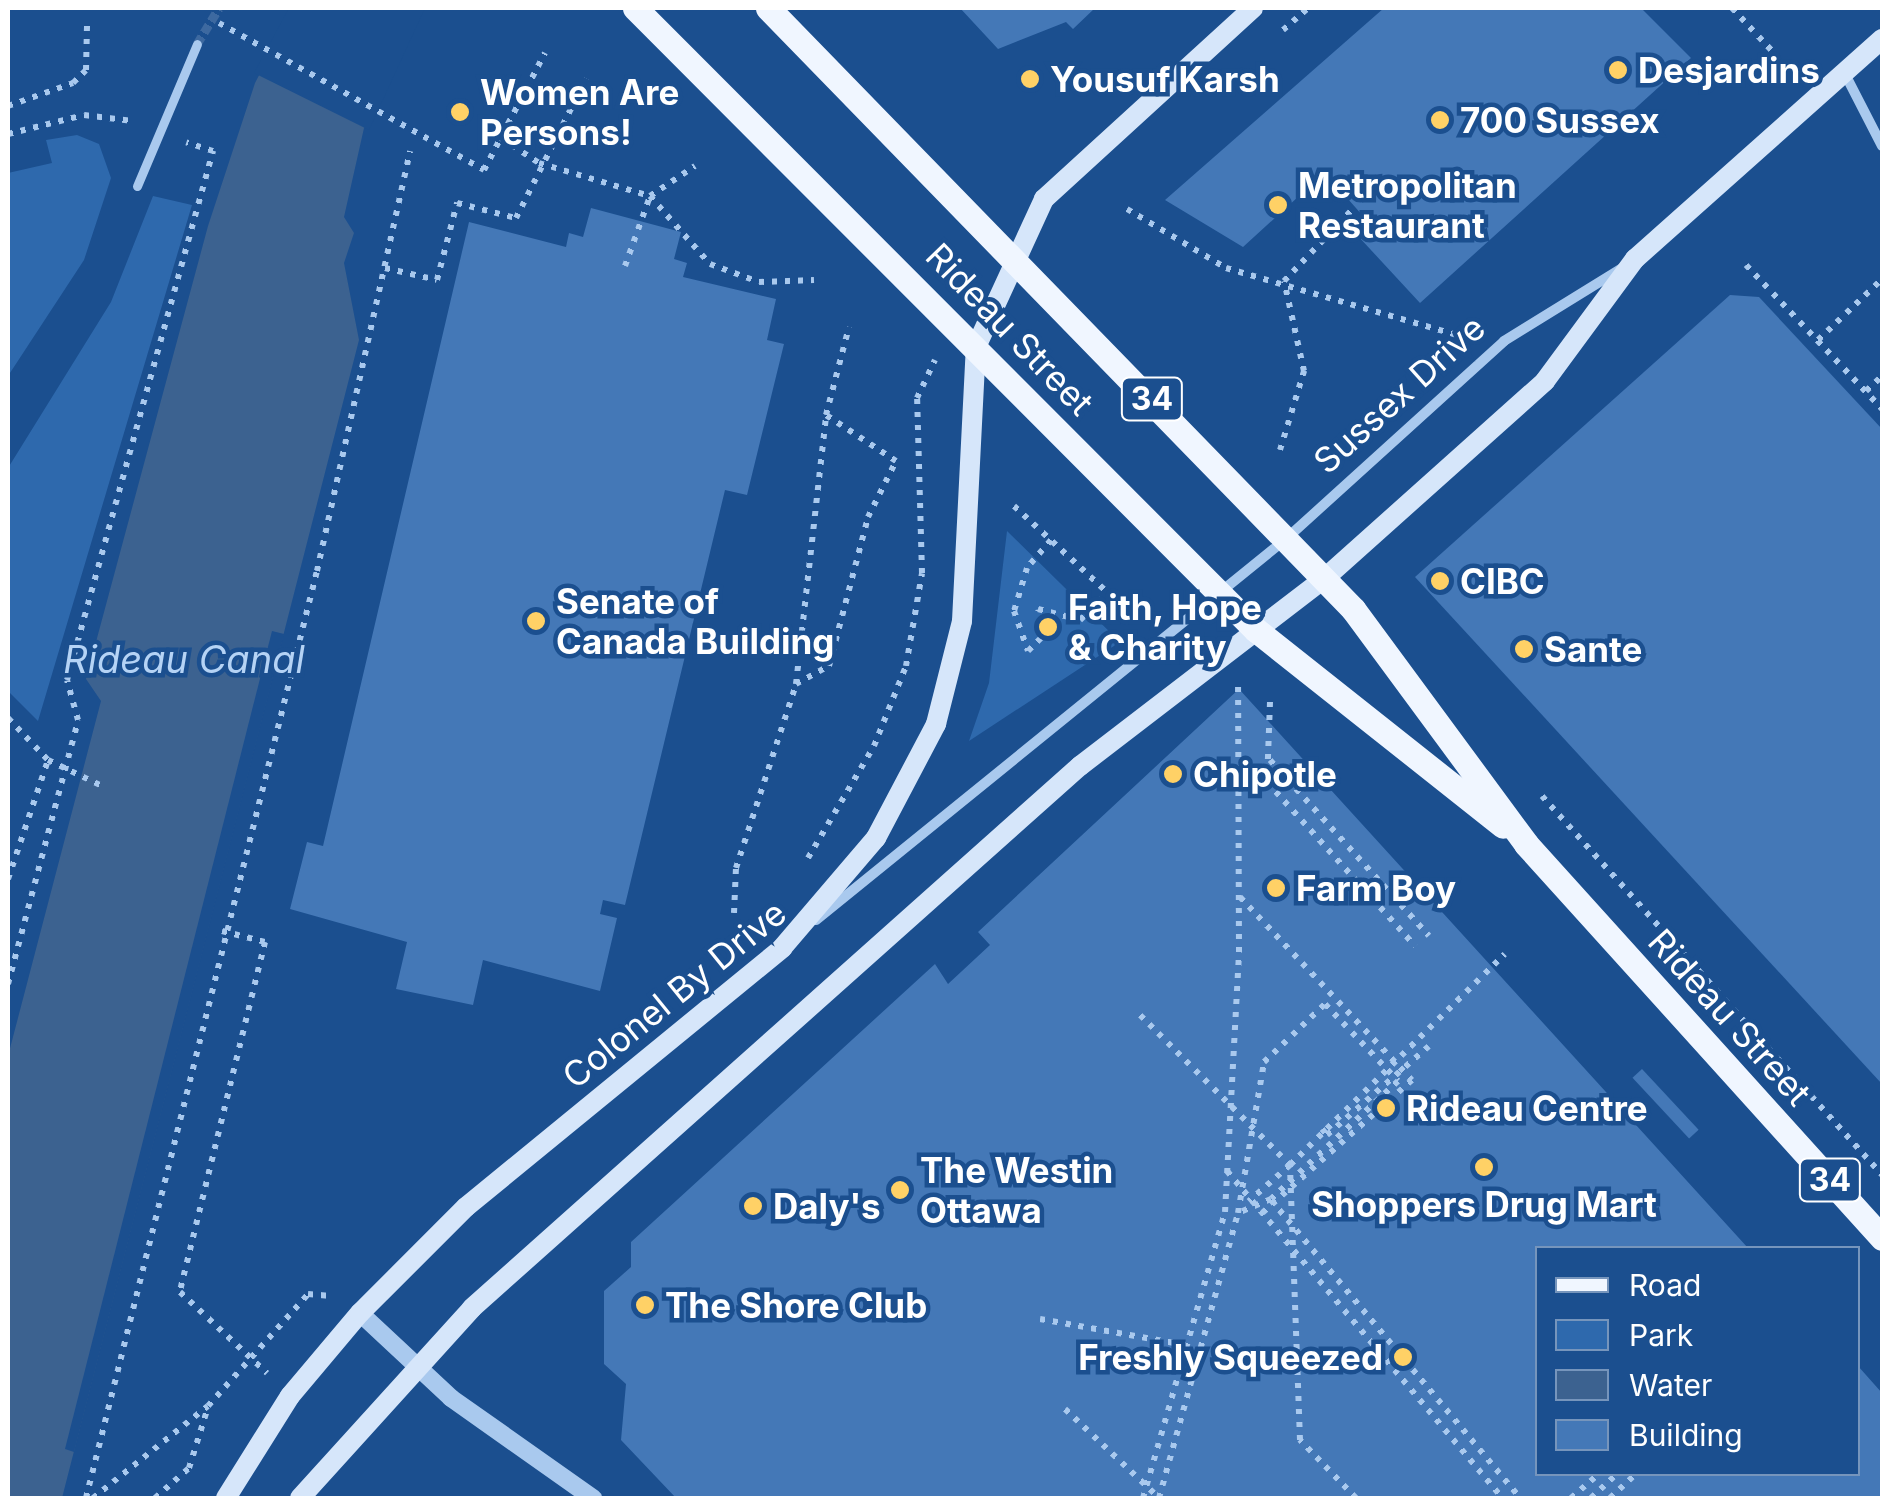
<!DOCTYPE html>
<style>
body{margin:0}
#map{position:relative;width:1890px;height:1506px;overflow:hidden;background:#1b4f8f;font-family:Inter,sans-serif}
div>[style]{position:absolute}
.green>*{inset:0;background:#2e69ad}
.water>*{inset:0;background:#3c6290}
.pier>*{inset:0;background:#1b4f8f}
.building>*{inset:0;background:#4478b7;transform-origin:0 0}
.pedestrian-tunnel>*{height:9px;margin-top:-4.5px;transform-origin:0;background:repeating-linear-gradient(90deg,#3d69a0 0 9px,transparent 0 13.5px)}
.path>*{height:6px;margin-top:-3px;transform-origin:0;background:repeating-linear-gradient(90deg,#a9c9ee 0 5px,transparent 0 13px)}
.pedestrian>*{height:9px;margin:-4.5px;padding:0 4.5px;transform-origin:4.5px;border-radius:4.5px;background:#a9c9ee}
.minor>*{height:10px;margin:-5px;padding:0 5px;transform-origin:5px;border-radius:5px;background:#a9c9ee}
.tertiary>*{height:18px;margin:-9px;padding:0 9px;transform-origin:9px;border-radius:9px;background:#a9c9ee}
.secondary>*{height:20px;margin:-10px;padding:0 10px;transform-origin:10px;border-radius:10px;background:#d6e6fa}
.primary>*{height:25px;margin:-12.5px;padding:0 12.5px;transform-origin:12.5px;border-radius:12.5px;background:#f0f6ff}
.dots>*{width:28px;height:28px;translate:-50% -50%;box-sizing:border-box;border:5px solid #1b4f8f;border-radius:50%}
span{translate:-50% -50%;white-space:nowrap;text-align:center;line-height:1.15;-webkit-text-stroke:9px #1b4f8f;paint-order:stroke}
.shield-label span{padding:2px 8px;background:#1b4f8f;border:2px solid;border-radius:8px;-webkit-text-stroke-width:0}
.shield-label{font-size:32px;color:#fff;font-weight:700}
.poi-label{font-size:35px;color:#fff;font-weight:700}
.left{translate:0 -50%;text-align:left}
.right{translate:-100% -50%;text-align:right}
.street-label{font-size:35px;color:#fff}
.water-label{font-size:38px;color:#b5d3f5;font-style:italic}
.frame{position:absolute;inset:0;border:10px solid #fff;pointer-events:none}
.legend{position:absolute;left:1535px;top:1246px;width:325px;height:230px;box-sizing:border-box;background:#1b4f8f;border:2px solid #7695bc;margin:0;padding:12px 18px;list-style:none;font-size:30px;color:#fff}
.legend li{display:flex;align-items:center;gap:20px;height:50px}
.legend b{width:50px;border:2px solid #7695bc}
</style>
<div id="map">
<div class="green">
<div style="clip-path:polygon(77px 135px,99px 144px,111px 178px,84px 260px,8px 376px,8px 173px,52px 163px,46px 140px)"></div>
<div style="clip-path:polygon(153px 196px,192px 205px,38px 721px,8px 691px,8px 468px,111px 302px)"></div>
<div style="clip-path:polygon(1007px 531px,1120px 642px,969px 741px,989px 683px)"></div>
</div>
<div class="water">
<div style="clip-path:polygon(294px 8px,420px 8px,364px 128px,344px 217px,354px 233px,344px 263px,359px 340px,62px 1498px,8px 1498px,8px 1056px,101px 701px,86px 679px,208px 226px,255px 83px)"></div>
</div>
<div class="pier">
<div style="clip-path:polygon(289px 8px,425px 8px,369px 130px,254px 73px)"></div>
<div style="clip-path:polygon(272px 631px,284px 634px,74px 1452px,65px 1449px)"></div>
</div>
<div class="building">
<div style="clip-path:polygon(960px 8px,1095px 8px,1073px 29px,1066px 22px,998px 49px)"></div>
<div style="clip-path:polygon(1384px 8px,1641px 8px,1691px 58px,1420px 303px,1358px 236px,1371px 225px,1332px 181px,1317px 194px,1310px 186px,1243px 247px,1165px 200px)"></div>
<div style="clip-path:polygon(591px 208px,681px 232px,674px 259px,687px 263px,683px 277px,776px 299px,767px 340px,784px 344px,747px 495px,725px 490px,625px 905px,603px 900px,600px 914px,617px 918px,600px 991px,483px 960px,473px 1005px,396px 989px,407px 942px,290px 909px,307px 842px,323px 846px,327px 829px,469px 222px,566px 247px,569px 233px,583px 237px)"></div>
<div style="clip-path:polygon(1730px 295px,1759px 297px,1882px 429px,1882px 1084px,1415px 577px)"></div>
<div style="clip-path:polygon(1239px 689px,1748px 1248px,1538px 1248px,1538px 1474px,1858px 1474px,1858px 1366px,1882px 1393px,1882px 1498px,676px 1498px,621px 1440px,626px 1384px,604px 1364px,604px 1291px,631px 1267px,631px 1242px,935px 964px,948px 984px,990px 945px,978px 932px)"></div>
<div style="left:1642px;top:1069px;width:83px;height:13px;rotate:47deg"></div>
</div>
<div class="pedestrian-tunnel">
<div style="left:197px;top:44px;width:42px;rotate:-58.6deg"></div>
</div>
<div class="path">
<div style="left:1732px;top:8px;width:60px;rotate:47deg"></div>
<div style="left:219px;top:23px;width:303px;rotate:29deg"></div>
<div style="left:484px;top:170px;width:132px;rotate:-62.5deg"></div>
<div style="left:1283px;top:30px;width:33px;rotate:-41deg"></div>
<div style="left:8px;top:106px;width:69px;rotate:-19.5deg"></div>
<div style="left:73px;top:83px;width:18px;rotate:-45deg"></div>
<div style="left:86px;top:70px;width:44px;rotate:-88.7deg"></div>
<div style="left:8px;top:134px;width:78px;rotate:-14deg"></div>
<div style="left:84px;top:115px;width:49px;rotate:7deg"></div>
<div style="left:501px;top:138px;width:45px;rotate:33.3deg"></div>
<div style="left:539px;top:163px;width:116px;rotate:16.6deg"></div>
<div style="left:650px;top:196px;width:91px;rotate:48.6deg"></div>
<div style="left:710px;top:264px;width:52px;rotate:20.2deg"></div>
<div style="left:759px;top:282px;width:55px;rotate:-2.1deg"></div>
<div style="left:1127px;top:209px;width:115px;rotate:30.8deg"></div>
<div style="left:1226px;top:268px;width:240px;rotate:16.2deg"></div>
<div style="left:1746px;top:265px;width:198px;rotate:46.6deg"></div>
<div style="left:625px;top:266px;width:74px;rotate:-70.3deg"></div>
<div style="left:650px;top:196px;width:54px;rotate:-33.7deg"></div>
<div style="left:385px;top:268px;width:53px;rotate:13deg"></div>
<div style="left:437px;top:280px;width:80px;rotate:-75.4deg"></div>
<div style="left:457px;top:203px;width:61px;rotate:14.3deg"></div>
<div style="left:516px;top:218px;width:156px;rotate:-63.3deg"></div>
<div style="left:1818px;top:340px;width:88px;rotate:-43.6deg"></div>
<div style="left:1866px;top:391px;width:22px;rotate:-43deg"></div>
<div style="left:1280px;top:450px;width:83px;rotate:-73.1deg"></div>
<div style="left:1304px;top:371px;width:92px;rotate:-102.5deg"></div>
<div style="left:1284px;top:281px;width:97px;rotate:-46.3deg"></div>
<div style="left:1014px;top:506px;width:169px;rotate:42.8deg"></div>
<div style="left:1051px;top:540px;width:37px;rotate:131deg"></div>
<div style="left:1027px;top:568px;width:45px;rotate:106.8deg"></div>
<div style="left:1014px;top:611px;width:42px;rotate:70.7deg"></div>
<div style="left:1028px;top:651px;width:21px;rotate:-45deg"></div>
<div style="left:1043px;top:636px;width:27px;rotate:-100deg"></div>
<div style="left:1038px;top:609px;width:43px;rotate:14.7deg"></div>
<div style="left:1080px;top:620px;width:33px;rotate:-44deg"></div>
<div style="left:796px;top:684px;width:38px;rotate:-29deg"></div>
<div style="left:829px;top:666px;width:154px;rotate:-75.3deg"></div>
<div style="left:868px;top:517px;width:63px;rotate:-63.4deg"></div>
<div style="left:896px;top:461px;width:84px;rotate:-146.7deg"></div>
<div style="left:1270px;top:702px;width:80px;rotate:92.1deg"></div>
<div style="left:1267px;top:782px;width:221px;rotate:47.9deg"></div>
<div style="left:8px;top:718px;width:58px;rotate:46.4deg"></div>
<div style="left:48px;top:760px;width:58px;rotate:25.7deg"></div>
<div style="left:1270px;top:760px;width:237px;rotate:47.9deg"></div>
<div style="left:1542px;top:796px;width:509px;rotate:48.1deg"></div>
<div style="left:808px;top:858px;width:130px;rotate:-59.5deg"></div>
<div style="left:874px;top:746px;width:86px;rotate:-68.2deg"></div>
<div style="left:906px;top:666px;width:94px;rotate:-80.2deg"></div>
<div style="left:922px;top:573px;width:175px;rotate:-91.6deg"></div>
<div style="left:917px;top:398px;width:42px;rotate:-64.7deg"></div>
<div style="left:8px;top:879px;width:126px;rotate:-71.4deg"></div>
<div style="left:1240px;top:897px;width:251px;rotate:46.8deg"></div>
<div style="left:1412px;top:1080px;width:200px;rotate:138.4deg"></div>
<div style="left:734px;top:913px;width:45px;rotate:-87.5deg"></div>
<div style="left:736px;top:868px;width:194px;rotate:-71.9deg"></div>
<div style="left:796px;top:684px;width:271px;rotate:-83.6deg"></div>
<div style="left:826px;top:415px;width:91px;rotate:-75.4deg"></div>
<div style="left:222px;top:931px;width:44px;rotate:14.3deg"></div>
<div style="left:265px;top:942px;width:360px;rotate:103.7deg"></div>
<div style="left:180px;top:1292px;width:119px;rotate:43deg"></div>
<div style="left:8px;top:984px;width:273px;rotate:-75.1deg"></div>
<div style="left:78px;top:720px;width:41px;rotate:-105.4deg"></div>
<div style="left:67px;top:680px;width:549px;rotate:-74.57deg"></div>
<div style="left:213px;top:151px;width:28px;rotate:-162deg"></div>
<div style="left:1140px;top:1015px;width:212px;rotate:45deg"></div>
<div style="left:1290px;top:1165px;width:55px;rotate:138.7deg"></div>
<div style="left:1322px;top:1129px;width:8px;rotate:50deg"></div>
<div style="left:1327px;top:1135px;width:135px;rotate:-41.1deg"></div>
<div style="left:1227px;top:1171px;width:427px;rotate:49.9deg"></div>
<div style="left:1271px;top:1200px;width:388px;rotate:50.1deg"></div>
<div style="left:1040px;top:1319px;width:148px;rotate:10.1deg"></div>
<div style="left:1065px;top:1409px;width:129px;rotate:43.4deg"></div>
<div style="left:86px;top:1498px;width:955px;rotate:-76.01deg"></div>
<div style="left:317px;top:571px;width:430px;rotate:-77.5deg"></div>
<div style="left:93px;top:1498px;width:147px;rotate:-38.7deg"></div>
<div style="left:208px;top:1406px;width:150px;rotate:-48.2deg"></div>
<div style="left:308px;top:1294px;width:23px;rotate:5deg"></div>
<div style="left:155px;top:1498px;width:45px;rotate:-41.4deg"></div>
<div style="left:189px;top:1468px;width:64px;rotate:-72.7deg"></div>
<div style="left:1143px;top:1498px;width:298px;rotate:-74deg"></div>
<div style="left:1225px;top:1212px;width:260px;rotate:-86.9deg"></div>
<div style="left:1239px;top:952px;width:265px;rotate:-90.2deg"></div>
<div style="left:1159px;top:1498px;width:296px;rotate:-74.5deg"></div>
<div style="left:1238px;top:1213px;width:153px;rotate:-80.2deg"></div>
<div style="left:1264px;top:1062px;width:84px;rotate:-43.6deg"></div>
<div style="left:1325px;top:1004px;width:106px;rotate:46.5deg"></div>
<div style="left:1398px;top:1081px;width:173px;rotate:137.1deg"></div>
<div style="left:1271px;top:1199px;width:36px;rotate:157deg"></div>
<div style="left:1356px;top:1498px;width:81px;rotate:-134deg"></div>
<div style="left:1300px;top:1440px;width:275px;rotate:-92.1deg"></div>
<div style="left:1290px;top:1165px;width:301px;rotate:-44.5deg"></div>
<div style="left:1571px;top:1498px;width:37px;rotate:-41deg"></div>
<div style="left:1591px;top:1498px;width:35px;rotate:-43deg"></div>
<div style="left:1610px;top:1498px;width:35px;rotate:-43deg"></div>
</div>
<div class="pedestrian">
<div style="left:137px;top:186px;width:154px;rotate:-67.1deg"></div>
</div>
<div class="minor">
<div style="left:1845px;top:74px;width:81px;rotate:62.8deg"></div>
<div style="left:816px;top:920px;width:606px;rotate:-39.04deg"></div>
<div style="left:1287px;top:538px;width:293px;rotate:-42.2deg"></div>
<div style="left:1504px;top:341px;width:139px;rotate:-31.7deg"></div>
</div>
<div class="tertiary">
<div style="left:360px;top:1313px;width:125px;rotate:43deg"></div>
<div style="left:451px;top:1398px;width:174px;rotate:35.2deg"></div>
</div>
<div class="secondary">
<div style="left:226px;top:1498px;width:120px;rotate:-57.9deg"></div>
<div style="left:290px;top:1396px;width:109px;rotate:-49.9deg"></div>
<div style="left:360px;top:1313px;width:150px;rotate:-45deg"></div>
<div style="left:466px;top:1207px;width:409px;rotate:-39.3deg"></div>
<div style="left:782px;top:948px;width:145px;rotate:-49.5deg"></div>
<div style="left:876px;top:838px;width:129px;rotate:-62.2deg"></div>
<div style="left:936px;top:724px;width:106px;rotate:-75.8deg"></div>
<div style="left:962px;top:621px;width:274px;rotate:-87.1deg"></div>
<div style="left:976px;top:347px;width:163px;rotate:-65.3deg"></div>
<div style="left:1044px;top:199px;width:283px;rotate:-42.4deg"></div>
<div style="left:300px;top:1498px;width:256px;rotate:-47.8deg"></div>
<div style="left:472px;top:1308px;width:815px;rotate:-41.72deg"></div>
<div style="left:1080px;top:766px;width:309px;rotate:-37.5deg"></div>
<div style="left:1325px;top:578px;width:295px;rotate:-41.8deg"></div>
<div style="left:1545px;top:381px;width:152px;rotate:-53.6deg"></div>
<div style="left:1635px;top:259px;width:331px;rotate:-41.7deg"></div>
</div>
<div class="primary">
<div style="left:635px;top:8px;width:879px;rotate:45.05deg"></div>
<div style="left:1256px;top:630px;width:315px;rotate:38.4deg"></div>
<div style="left:768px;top:8px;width:839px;rotate:45.77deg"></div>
<div style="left:1353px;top:609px;width:292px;rotate:53.6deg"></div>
<div style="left:1526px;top:844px;width:531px;rotate:47.9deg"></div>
</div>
<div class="dots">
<div style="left:1618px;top:70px;background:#ffd166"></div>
<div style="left:1030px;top:79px;background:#ffd166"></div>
<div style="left:460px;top:112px;background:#ffd166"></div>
<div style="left:1440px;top:120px;background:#ffd166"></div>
<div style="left:1278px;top:205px;background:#ffd166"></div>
<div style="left:1440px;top:581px;background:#ffd166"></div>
<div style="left:536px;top:621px;background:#ffd166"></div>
<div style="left:1048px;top:627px;background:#ffd166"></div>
<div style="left:1524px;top:649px;background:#ffd166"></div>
<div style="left:1173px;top:774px;background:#ffd166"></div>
<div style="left:1276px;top:888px;background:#ffd166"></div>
<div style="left:1386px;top:1108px;background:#ffd166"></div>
<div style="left:1484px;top:1167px;background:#ffd166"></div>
<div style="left:900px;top:1190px;background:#ffd166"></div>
<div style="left:753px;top:1206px;background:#ffd166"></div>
<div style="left:645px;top:1305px;background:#ffd166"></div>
<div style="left:1403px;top:1357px;background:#ffd166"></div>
</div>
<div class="shield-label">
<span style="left:1152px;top:399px">34</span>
<span style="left:1830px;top:1180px">34</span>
</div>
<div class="poi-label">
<span class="left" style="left:1638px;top:70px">Desjardins</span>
<span class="left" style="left:1050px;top:79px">Yousuf Karsh</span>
<span class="left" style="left:480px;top:112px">Women Are<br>Persons!</span>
<span class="left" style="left:1460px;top:120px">700 Sussex</span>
<span class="left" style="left:1298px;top:205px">Metropolitan<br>Restaurant</span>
<span class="left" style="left:1460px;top:581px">CIBC</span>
<span class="left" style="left:556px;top:621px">Senate of<br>Canada Building</span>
<span class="left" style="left:1068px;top:627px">Faith, Hope<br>&amp; Charity</span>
<span class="left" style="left:1544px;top:649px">Sante</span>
<span class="left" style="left:1193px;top:774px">Chipotle</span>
<span class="left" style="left:1296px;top:888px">Farm Boy</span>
<span class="left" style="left:1406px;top:1108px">Rideau Centre</span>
<span class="left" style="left:920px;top:1190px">The Westin<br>Ottawa</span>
<span style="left:1484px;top:1204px">Shoppers Drug Mart</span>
<span class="left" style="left:773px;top:1206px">Daly's</span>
<span class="left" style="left:665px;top:1305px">The Shore Club</span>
<span class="right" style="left:1383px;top:1357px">Freshly Squeezed</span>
</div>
<div class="street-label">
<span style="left:1010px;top:329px;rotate:46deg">Rideau Street</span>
<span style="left:1399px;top:394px;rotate:-42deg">Sussex Drive</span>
<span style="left:674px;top:994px;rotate:-39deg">Colonel By Drive</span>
<span style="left:1730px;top:1017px;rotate:48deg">Rideau Street</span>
</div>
<div class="water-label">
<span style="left:184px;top:660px">Rideau Canal</span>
</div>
<div class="frame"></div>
<ul class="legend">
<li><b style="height:12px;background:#f0f6ff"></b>Road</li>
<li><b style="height:28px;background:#2e69ad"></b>Park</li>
<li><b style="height:28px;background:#3c6290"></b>Water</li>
<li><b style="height:28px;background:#4478b7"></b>Building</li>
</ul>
</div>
